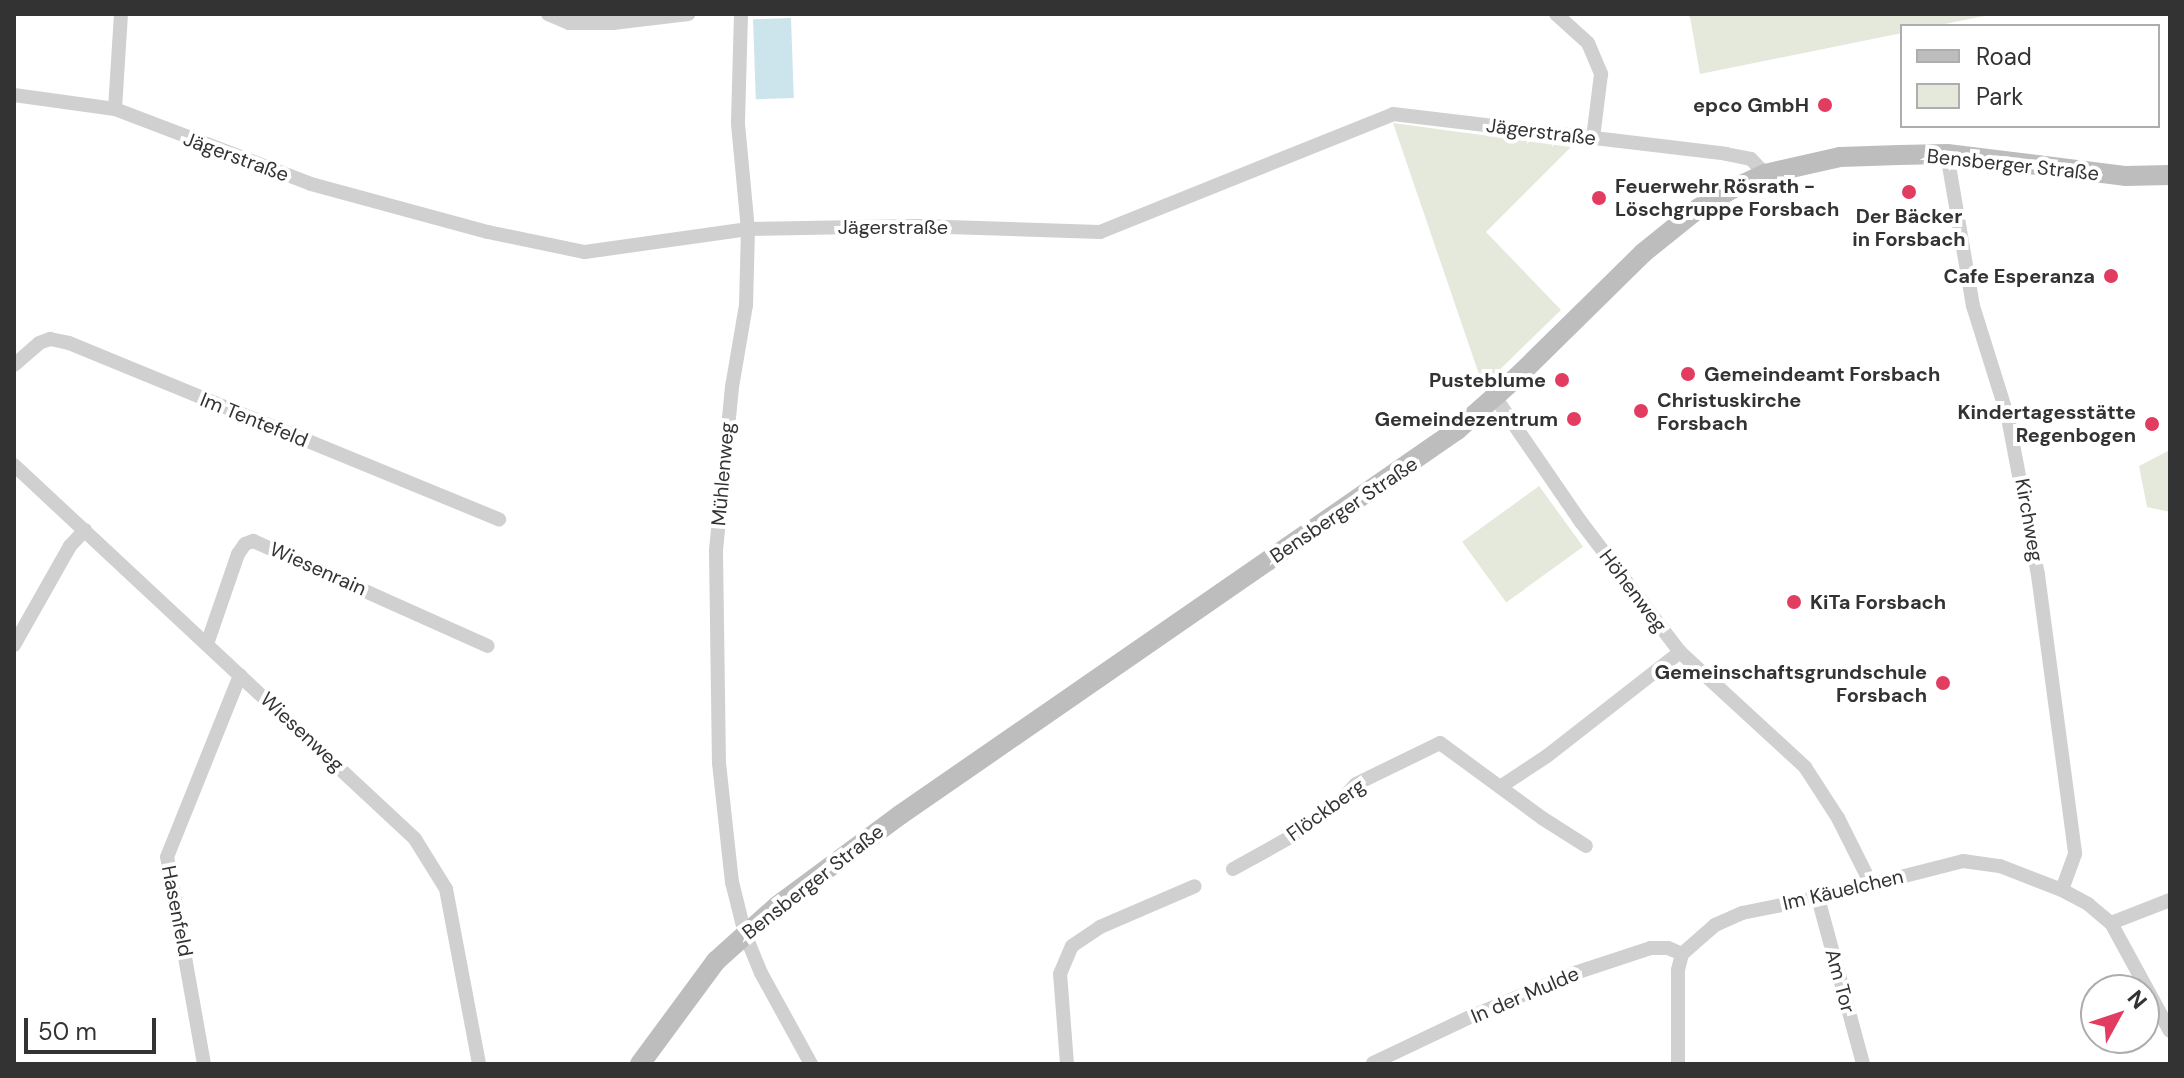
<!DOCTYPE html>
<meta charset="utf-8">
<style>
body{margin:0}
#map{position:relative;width:2184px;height:1078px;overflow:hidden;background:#fff;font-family:"DM Sans",sans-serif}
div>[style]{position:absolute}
.green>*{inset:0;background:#e4e9dc;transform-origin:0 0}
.water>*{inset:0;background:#cce4eb;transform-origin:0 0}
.minor>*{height:14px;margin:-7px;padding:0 7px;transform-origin:7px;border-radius:7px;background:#d0d0d0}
.secondary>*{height:20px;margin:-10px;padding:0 10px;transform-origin:10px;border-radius:10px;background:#bdbdbd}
.dots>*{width:22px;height:22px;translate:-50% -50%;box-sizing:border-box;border:4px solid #fff;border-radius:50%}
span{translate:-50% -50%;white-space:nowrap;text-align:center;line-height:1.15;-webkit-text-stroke:8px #fff;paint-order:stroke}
.poi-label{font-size:20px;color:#333;font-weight:700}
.right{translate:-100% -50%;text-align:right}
.left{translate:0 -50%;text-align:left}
.street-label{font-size:20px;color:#333}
.frame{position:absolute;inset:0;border:16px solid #333;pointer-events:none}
.legend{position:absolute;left:1900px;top:24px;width:260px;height:104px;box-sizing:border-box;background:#fff;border:2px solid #adadad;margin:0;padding:10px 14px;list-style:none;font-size:24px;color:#333}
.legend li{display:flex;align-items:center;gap:16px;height:40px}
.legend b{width:40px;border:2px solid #adadad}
.north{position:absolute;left:2080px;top:974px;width:80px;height:80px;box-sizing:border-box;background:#fff;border:2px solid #adadad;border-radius:50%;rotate:50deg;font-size:22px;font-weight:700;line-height:32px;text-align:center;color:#333}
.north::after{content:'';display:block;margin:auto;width:28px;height:36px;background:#e23c61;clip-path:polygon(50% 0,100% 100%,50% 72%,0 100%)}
.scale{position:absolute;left:24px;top:1018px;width:132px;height:36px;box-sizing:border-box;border:4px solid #333;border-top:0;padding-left:10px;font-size:24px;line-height:28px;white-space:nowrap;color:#333;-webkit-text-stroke:6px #fff;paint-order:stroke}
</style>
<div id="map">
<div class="green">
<div style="clip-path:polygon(1685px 14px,1994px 14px,1935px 26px,1902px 26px,1902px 33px,1700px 74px,1690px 17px)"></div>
<div style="clip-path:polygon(1393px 123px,1571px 147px,1486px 232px,1561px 310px,1483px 386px)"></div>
<div style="clip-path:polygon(2170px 450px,2170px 512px,2147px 507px,2139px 466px)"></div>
<div style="left:1539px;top:486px;width:75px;height:95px;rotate:54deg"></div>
</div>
<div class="water">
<div style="left:791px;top:18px;width:80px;height:38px;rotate:88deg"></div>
</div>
<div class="minor">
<div style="left:548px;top:14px;width:23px;rotate:23deg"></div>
<div style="left:569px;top:23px;width:44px"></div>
<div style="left:613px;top:23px;width:76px;rotate:-6.8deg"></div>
<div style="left:741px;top:14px;width:110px;rotate:91.6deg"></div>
<div style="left:738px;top:124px;width:105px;rotate:84.6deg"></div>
<div style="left:748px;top:229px;width:76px;rotate:91.5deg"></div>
<div style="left:746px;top:305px;width:83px;rotate:99.7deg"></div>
<div style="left:732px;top:387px;width:165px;rotate:95.6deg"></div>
<div style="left:716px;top:551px;width:212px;rotate:89.2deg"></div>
<div style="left:719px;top:763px;width:120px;rotate:83.8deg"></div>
<div style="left:732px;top:882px;width:54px;rotate:76deg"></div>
<div style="left:745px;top:934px;width:42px;rotate:67.7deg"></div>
<div style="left:761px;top:973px;width:104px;rotate:61.2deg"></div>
<div style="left:1556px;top:14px;width:43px;rotate:42.2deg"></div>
<div style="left:1588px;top:43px;width:34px;rotate:67deg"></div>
<div style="left:1601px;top:74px;width:64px;rotate:97.1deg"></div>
<div style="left:14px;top:95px;width:102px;rotate:7.9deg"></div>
<div style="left:115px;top:109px;width:210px;rotate:20.9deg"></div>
<div style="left:311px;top:184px;width:183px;rotate:15.2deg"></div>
<div style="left:488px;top:232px;width:99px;rotate:11.7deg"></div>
<div style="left:585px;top:252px;width:165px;rotate:-8deg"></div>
<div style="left:748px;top:229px;width:169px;rotate:-1deg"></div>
<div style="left:917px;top:226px;width:183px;rotate:1.9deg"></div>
<div style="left:1100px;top:232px;width:316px;rotate:-21.9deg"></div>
<div style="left:1393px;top:114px;width:335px;rotate:6.8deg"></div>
<div style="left:1726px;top:154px;width:25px;rotate:11deg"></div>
<div style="left:1751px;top:159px;width:21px;rotate:47deg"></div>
<div style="left:115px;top:109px;width:95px;rotate:-86.4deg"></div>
<div style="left:1947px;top:154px;width:154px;rotate:80.3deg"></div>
<div style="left:1973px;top:306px;width:117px;rotate:72.6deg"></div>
<div style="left:2008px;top:418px;width:160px;rotate:79.2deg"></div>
<div style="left:2038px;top:575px;width:281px;rotate:82.4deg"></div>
<div style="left:2075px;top:854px;width:38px;rotate:110deg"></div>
<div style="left:14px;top:365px;width:33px;rotate:-41deg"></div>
<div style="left:39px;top:343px;width:12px;rotate:-20deg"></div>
<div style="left:50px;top:339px;width:19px;rotate:12deg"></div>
<div style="left:69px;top:343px;width:465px;rotate:22.3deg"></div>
<div style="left:1495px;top:397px;width:152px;rotate:55.5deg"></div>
<div style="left:1581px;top:522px;width:163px;rotate:52.7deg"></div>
<div style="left:1680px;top:652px;width:170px;rotate:42.6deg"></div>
<div style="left:1805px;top:767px;width:61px;rotate:57.1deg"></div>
<div style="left:1838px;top:818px;width:74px;rotate:63.4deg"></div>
<div style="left:14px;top:465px;width:548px;rotate:43deg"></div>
<div style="left:415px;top:839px;width:59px;rotate:58.2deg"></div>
<div style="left:446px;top:889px;width:178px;rotate:79.3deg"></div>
<div style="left:207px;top:644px;width:95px;rotate:-71deg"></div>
<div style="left:238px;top:554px;width:12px;rotate:-55deg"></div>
<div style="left:245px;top:544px;width:9px;rotate:-21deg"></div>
<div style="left:253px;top:541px;width:257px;rotate:24.1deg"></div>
<div style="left:14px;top:645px;width:114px;rotate:-60.5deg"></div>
<div style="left:70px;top:546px;width:22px;rotate:-47deg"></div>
<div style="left:1500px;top:787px;width:56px;rotate:-33.4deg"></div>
<div style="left:1547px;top:756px;width:169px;rotate:-38deg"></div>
<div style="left:1233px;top:869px;width:64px;rotate:-29deg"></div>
<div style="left:1289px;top:838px;width:60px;rotate:-34.8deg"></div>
<div style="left:1338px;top:804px;width:27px;rotate:-48deg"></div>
<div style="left:1356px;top:784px;width:93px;rotate:-26deg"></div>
<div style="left:1440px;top:743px;width:127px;rotate:36.3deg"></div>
<div style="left:1542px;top:818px;width:52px;rotate:32.5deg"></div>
<div style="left:1818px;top:898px;width:172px;rotate:74.8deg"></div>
<div style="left:2111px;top:923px;width:63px;rotate:-21.3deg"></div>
<div style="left:1373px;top:1063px;width:107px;rotate:-25.4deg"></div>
<div style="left:1470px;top:1017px;width:117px;rotate:-22.6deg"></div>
<div style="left:1578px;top:972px;width:77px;rotate:-18.2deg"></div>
<div style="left:1651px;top:948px;width:17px"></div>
<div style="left:1668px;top:948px;width:15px;rotate:23deg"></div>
<div style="left:204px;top:1064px;width:210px;rotate:-100.1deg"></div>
<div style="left:167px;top:857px;width:196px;rotate:-68.1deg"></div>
<div style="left:1067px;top:1064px;width:90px;rotate:-94.4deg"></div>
<div style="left:1060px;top:974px;width:30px;rotate:-67deg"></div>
<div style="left:1072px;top:946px;width:34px;rotate:-34deg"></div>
<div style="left:1100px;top:927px;width:103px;rotate:-23.3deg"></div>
<div style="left:1678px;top:1064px;width:94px;rotate:-90deg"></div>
<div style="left:1678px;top:970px;width:16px;rotate:-76deg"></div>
<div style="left:1682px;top:954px;width:44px;rotate:-41.3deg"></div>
<div style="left:1715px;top:925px;width:30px;rotate:-24deg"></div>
<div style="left:1742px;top:913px;width:77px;rotate:-11.2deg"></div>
<div style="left:1818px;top:898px;width:150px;rotate:-14.3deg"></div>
<div style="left:1963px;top:861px;width:37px;rotate:8deg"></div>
<div style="left:2000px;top:866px;width:66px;rotate:21.2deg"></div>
<div style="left:2062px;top:890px;width:30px;rotate:28deg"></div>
<div style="left:2088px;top:904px;width:30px;rotate:40deg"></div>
<div style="left:2111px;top:923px;width:123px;rotate:61.4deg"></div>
</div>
<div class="secondary">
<div style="left:640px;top:1064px;width:128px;rotate:-53.6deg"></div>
<div style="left:716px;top:961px;width:82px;rotate:-42deg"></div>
<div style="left:777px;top:906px;width:153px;rotate:-36.5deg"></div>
<div style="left:900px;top:815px;width:677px;rotate:-34.65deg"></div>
<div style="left:1457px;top:430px;width:80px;rotate:-41.5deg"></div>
<div style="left:1517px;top:377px;width:177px;rotate:-44.5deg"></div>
<div style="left:1643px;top:253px;width:72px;rotate:-38.8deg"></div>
<div style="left:1699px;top:208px;width:34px;rotate:-30deg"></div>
<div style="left:1728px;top:191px;width:41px;rotate:-24.7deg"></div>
<div style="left:1765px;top:174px;width:77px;rotate:-12.8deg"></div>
<div style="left:1840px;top:157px;width:59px;rotate:-1.9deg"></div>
<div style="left:1899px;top:155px;width:48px;rotate:-1.2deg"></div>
<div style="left:1947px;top:154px;width:179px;rotate:7deg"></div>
<div style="left:2125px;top:176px;width:45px;rotate:-1.3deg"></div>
</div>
<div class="dots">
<div style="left:1825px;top:105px;background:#e23c61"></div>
<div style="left:1909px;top:192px;background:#e23c61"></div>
<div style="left:1599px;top:198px;background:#e23c61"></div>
<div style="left:2111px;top:276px;background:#e23c61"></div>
<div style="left:1688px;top:374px;background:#e23c61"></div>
<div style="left:1562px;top:380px;background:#e23c61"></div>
<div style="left:1641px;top:411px;background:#e23c61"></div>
<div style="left:1574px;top:419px;background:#e23c61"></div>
<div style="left:2152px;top:424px;background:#e23c61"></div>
<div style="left:1794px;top:602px;background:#e23c61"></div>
<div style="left:1943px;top:683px;background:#e23c61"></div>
</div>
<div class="poi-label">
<span class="right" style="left:1809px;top:105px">epco GmbH</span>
<span class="left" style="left:1615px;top:198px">Feuerwehr Rösrath -<br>Löschgruppe Forsbach</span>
<span style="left:1909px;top:228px">Der Bäcker<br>in Forsbach</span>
<span class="right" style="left:2095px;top:276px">Cafe Esperanza</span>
<span class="left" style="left:1704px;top:374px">Gemeindeamt Forsbach</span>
<span class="right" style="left:1546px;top:380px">Pusteblume</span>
<span class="left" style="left:1657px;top:412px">Christuskirche<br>Forsbach</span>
<span class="right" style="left:2136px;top:424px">Kindertagesstätte<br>Regenbogen</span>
<span class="right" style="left:1558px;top:419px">Gemeindezentrum</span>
<span class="left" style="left:1810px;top:602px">KiTa Forsbach</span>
<span class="right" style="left:1927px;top:684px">Gemeinschaftsgrundschule<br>Forsbach</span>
</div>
<div class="street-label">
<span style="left:1541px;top:132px;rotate:7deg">Jägerstraße</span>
<span style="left:236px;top:157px;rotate:20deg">Jägerstraße</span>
<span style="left:2013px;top:165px;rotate:6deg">Bensberger Straße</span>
<span style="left:893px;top:227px">Jägerstraße</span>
<span style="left:254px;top:420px;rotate:22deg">Im Tentefeld</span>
<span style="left:723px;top:474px;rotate:-85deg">Mühlenweg</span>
<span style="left:1344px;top:510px;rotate:-34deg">Bensberger Straße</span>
<span style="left:2029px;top:520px;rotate:80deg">Kirchweg</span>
<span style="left:318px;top:569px;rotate:24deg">Wiesenrain</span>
<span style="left:1633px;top:591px;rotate:53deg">Höhenweg</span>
<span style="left:302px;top:732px;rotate:43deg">Wiesenweg</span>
<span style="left:1326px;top:810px;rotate:-36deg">Flöckberg</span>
<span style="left:813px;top:882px;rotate:-38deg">Bensberger Straße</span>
<span style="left:1843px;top:890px;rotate:-13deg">Im Käuelchen</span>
<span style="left:177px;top:911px;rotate:79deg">Hasenfeld</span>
<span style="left:1840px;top:981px;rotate:75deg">Am Tor</span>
<span style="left:1525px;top:995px;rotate:-23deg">In der Mulde</span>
</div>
<div class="frame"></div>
<ul class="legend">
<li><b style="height:10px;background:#bdbdbd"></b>Road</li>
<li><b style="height:22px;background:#e4e9dc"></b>Park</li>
</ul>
<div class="north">N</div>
<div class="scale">50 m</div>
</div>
